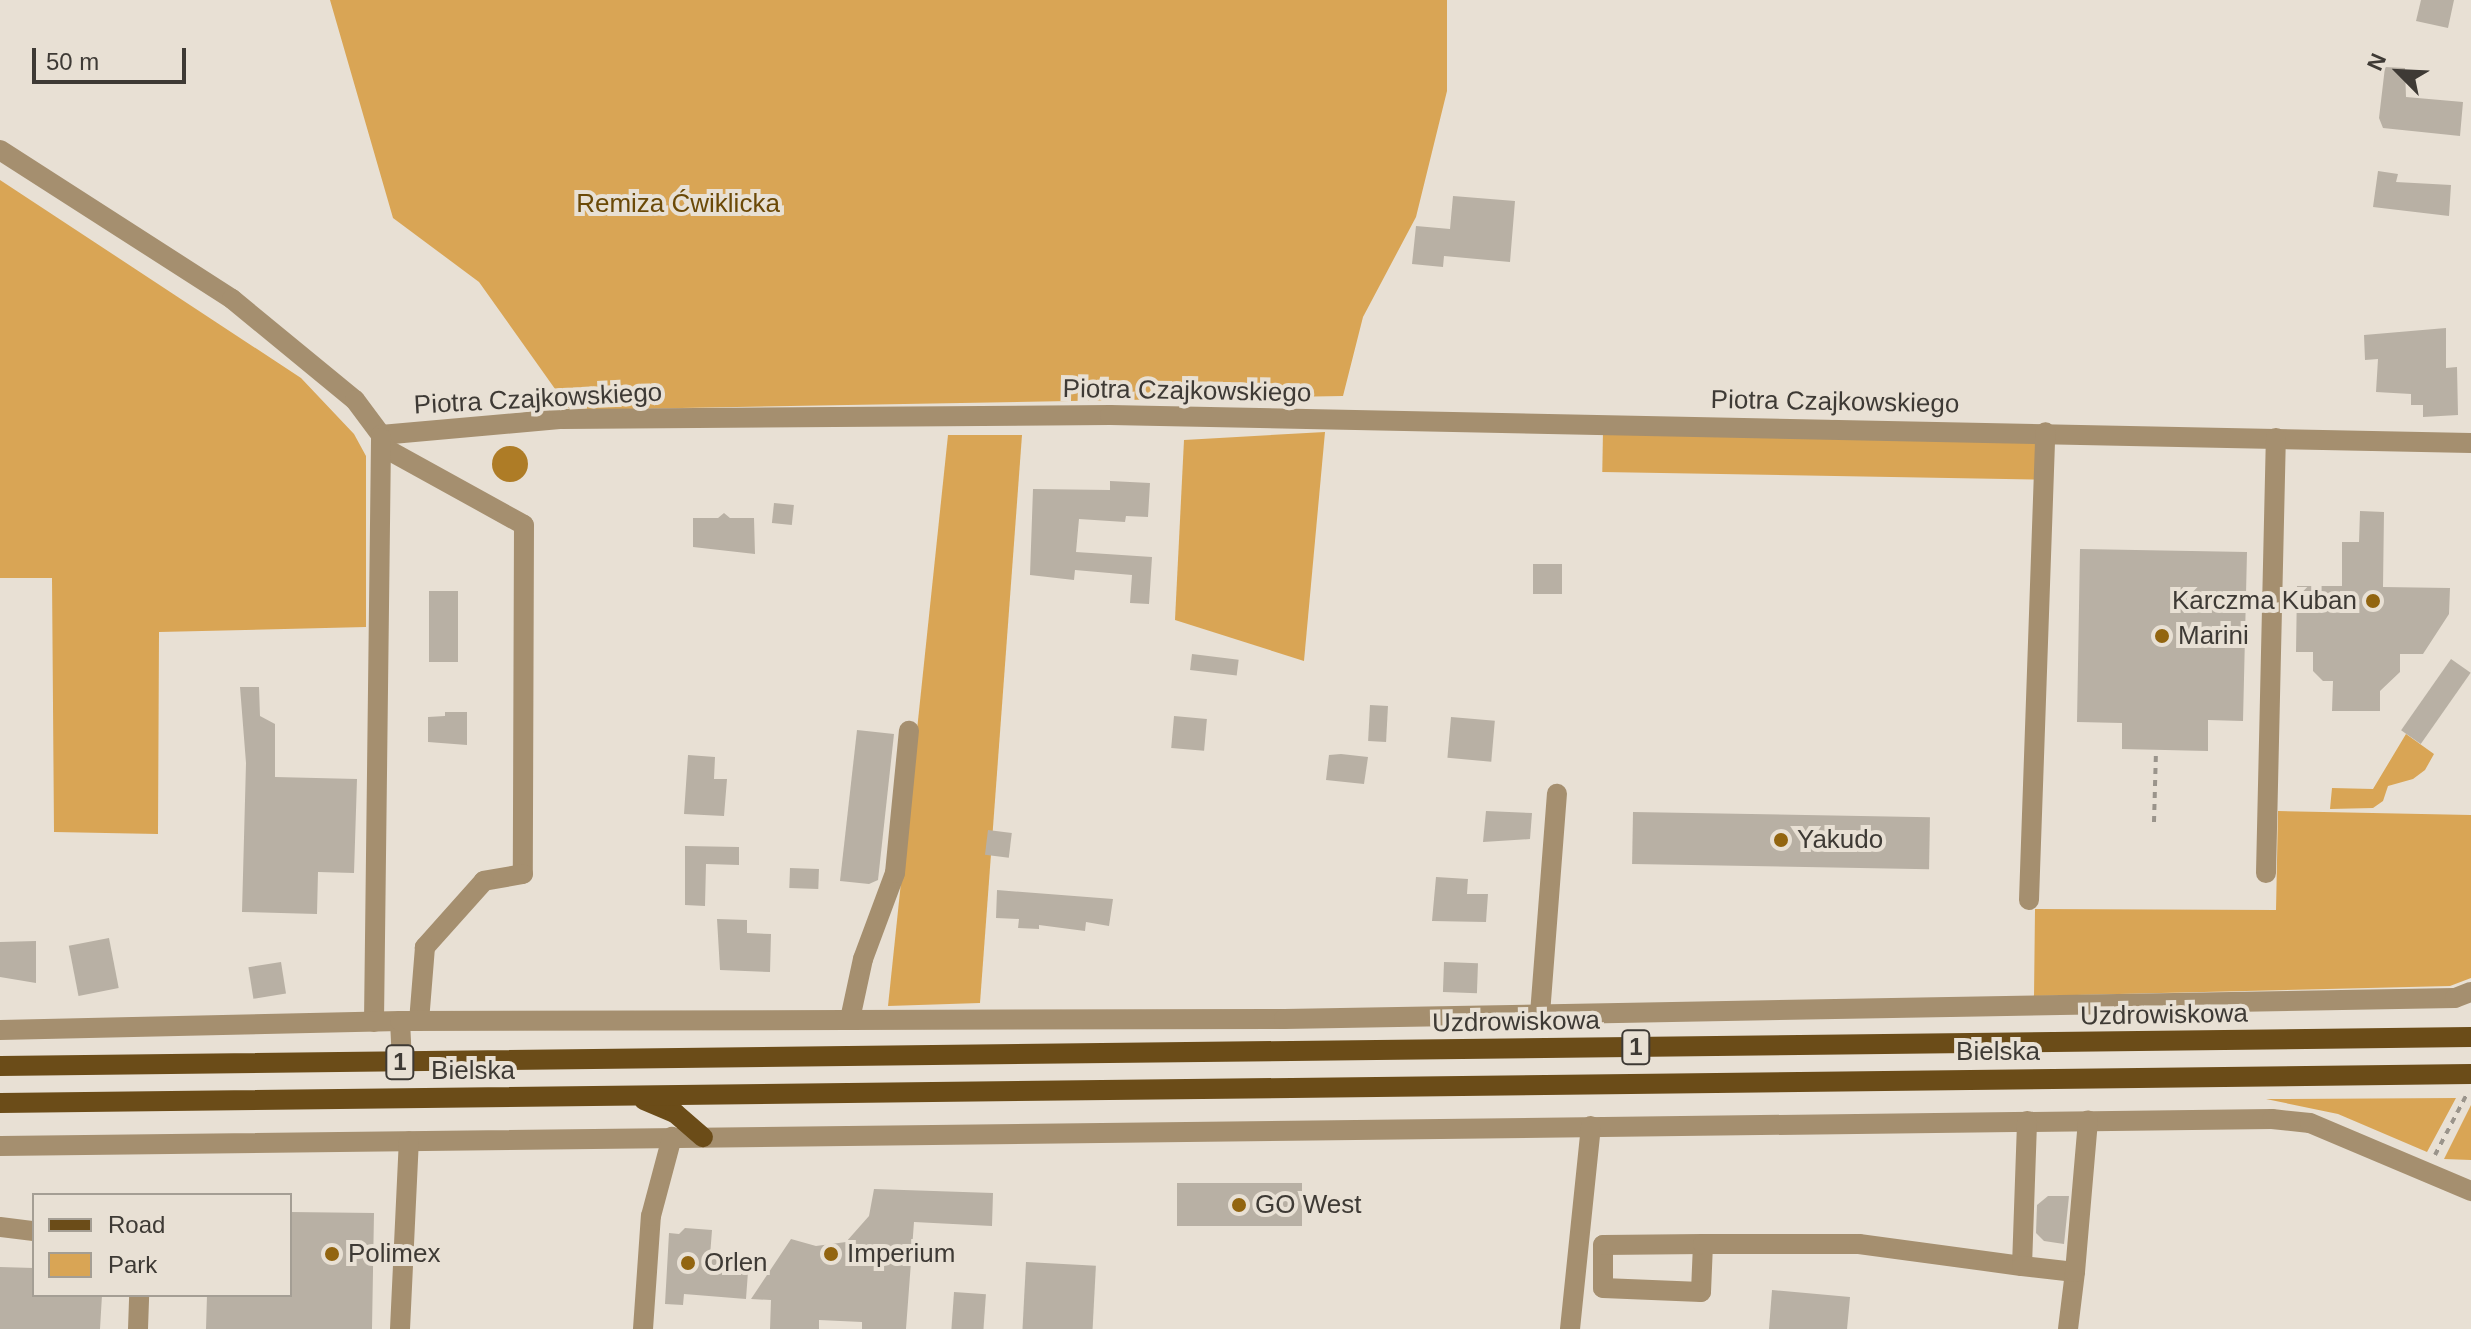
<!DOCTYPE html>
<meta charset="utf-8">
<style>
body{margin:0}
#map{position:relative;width:2471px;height:1329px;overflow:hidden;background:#e8e0d4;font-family:Helvetica,sans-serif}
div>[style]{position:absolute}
.green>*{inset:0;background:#d9a555;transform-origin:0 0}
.water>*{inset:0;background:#ae7c26}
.round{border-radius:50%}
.building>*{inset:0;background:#b8b0a4;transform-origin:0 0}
.path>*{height:4px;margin-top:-2px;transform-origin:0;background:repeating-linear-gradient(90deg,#9a948b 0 6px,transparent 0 12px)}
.minor>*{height:20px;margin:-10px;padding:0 10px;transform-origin:10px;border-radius:10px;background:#a58f6f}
.major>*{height:20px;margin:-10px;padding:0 10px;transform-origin:10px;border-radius:10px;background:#6b4c18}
.dots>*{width:22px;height:22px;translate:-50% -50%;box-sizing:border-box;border:4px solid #e8e0d4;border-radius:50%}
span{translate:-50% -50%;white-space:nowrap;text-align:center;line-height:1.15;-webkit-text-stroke:8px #e8e0d4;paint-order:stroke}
.shield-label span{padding:2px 6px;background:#e8e0d4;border:2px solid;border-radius:6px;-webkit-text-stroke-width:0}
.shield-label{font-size:24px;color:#3e3a35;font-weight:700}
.park-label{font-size:26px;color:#6b4907}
.street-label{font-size:26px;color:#3e3a35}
.poi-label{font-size:26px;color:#3e3a35}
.right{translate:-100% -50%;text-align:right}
.left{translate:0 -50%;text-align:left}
.legend{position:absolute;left:32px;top:1193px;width:260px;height:104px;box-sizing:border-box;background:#e8e0d4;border:2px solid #a49e94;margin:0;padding:10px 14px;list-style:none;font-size:24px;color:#3e3a35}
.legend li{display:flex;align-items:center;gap:16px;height:40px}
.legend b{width:40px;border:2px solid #a49e94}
.north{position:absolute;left:2359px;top:32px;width:80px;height:80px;-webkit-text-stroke:6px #e8e0d4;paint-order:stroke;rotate:294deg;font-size:22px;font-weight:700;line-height:32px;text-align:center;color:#3e3a35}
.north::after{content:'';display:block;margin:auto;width:28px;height:36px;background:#3e3a35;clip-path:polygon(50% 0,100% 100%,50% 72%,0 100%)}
.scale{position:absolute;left:32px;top:48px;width:154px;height:36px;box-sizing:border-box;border:4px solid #3e3a35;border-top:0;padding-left:10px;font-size:24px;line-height:28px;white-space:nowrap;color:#3e3a35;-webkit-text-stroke:6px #e8e0d4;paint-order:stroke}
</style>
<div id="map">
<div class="green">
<div style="clip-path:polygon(330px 0,1447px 0,1447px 91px,1416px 217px,1363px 317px,1343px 396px,570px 410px,479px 282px,393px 218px)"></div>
<div style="clip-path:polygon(0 180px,301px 378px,354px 434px,366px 456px,366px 627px,159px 632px,158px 834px,54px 832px,52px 578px,0 578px)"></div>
<div style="left:1603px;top:430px;width:434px;height:42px;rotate:1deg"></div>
<div style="clip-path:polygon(1325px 432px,1304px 661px,1175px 620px,1184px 440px)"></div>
<div style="clip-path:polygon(948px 435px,1022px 435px,980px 1003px,888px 1006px)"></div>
<div style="clip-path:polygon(2406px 734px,2434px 754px,2425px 770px,2413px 779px,2388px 786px,2383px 801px,2373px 808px,2330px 809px,2332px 788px,2373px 789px)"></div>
<div style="clip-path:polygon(2278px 811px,2471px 815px,2471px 978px,2450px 986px,2034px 996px,2035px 909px,2276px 910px)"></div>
<div style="clip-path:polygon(2456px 1098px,2427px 1152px,2338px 1114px,2266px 1099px)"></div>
<div style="clip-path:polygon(2471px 1105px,2471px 1160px,2444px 1159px)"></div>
</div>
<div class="water">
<div class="round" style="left:492px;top:446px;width:36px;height:36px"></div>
</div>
<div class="building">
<div style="clip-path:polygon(2421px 0,2454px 0,2448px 28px,2416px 21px)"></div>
<div style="clip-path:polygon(2385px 67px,2405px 68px,2406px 97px,2463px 102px,2460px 136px,2383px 128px,2379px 118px)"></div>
<div style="clip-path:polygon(2378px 171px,2398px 174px,2396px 182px,2451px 185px,2449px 216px,2373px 207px)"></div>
<div style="clip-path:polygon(1453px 196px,1515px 201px,1510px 262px,1444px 256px,1443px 267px,1412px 264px,1416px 226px,1450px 229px)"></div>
<div style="clip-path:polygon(2446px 328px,2446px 368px,2457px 367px,2458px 415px,2423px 417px,2423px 405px,2411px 405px,2411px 394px,2376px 392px,2378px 359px,2365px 360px,2364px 335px)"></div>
<div style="clip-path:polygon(1110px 481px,1150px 483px,1148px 517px,1126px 516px,1125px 522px,1079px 519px,1076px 552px,1152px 557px,1149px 604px,1130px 603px,1132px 575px,1075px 570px,1074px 580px,1030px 575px,1033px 489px,1110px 490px)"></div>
<div style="left:774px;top:503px;width:20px;height:20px;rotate:6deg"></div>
<div style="clip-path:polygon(2360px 511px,2384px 512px,2383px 587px,2450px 588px,2449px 614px,2423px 654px,2400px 654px,2400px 672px,2380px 691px,2380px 711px,2332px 711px,2333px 681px,2323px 681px,2313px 671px,2313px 652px,2296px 652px,2297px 586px,2342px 586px,2342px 542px,2359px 542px)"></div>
<div style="clip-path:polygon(724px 513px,730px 518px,754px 518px,755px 554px,693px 547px,693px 518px,718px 518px)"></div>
<div style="clip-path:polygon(2080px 549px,2247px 552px,2243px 721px,2208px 720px,2208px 751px,2122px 749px,2122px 723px,2077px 722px)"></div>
<div style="left:1533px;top:564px;width:29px;height:30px"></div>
<div style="left:429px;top:591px;width:29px;height:71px"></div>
<div style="left:1192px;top:654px;width:47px;height:16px;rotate:7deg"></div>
<div style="left:2451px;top:659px;width:24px;height:87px;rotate:35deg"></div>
<div style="clip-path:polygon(240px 687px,259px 687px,260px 716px,275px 724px,275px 777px,357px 779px,354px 873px,318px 872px,317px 914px,242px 912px,246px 763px)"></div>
<div style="left:1370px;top:705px;width:18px;height:36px;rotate:3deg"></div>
<div style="clip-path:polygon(445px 712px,467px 712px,467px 745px,428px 742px,428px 717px,445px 716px)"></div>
<div style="left:1174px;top:716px;width:33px;height:32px;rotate:5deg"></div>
<div style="left:1451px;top:717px;width:44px;height:41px;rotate:5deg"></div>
<div style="clip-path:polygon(857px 730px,894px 734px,878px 880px,869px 884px,840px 881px)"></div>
<div style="clip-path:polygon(1341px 754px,1368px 757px,1364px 784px,1326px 780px,1329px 755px)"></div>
<div style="clip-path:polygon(688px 755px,715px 757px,714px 779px,727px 779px,724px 816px,684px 814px)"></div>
<div style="clip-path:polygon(1486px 811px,1532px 813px,1530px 839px,1483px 842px)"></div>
<div style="left:1633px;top:812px;width:297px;height:52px;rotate:1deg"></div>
<div style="left:988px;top:830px;width:24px;height:25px;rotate:7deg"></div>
<div style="clip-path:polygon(685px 846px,739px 847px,739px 865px,706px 864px,705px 906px,685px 905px)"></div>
<div style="left:790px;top:868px;width:29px;height:20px;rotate:2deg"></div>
<div style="clip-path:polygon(1436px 877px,1468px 879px,1467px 894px,1488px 894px,1486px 922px,1432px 921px)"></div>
<div style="clip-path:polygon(997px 890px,1113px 899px,1109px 926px,1086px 922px,1085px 931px,1039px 925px,1039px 929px,1018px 928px,1019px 919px,996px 918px)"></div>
<div style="clip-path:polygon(717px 919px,747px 920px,747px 933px,771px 934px,770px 972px,720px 970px)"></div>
<div style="left:109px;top:938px;width:51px;height:41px;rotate:79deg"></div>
<div style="clip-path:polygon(36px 941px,36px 983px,0 977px,0 942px)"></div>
<div style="left:281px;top:962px;width:32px;height:33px;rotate:81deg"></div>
<div style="left:1444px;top:962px;width:34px;height:30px;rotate:2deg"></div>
<div style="left:1302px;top:1183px;width:43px;height:125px;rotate:90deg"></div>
<div style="clip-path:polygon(874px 1189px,993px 1193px,992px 1226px,914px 1222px,906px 1329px,862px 1329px,862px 1322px,819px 1320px,819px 1329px,770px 1329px,771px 1300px,751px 1299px,791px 1239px,816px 1246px,846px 1242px,869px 1216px)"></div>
<div style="clip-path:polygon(2048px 1196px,2069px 1196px,2064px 1244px,2044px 1241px,2036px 1233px,2037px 1205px)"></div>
<div style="clip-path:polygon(290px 1212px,374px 1213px,372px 1329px,206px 1329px,207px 1295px,290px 1295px)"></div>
<div style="clip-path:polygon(685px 1228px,712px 1230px,710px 1256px,749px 1258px,746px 1299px,684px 1294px,683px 1305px,665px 1304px,669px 1233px,679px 1234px)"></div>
<div style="left:1026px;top:1262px;width:70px;height:67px;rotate:3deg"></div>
<div style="clip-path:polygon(0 1267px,34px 1268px,34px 1295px,102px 1295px,100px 1329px,0 1329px)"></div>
<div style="clip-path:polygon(1772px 1290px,1850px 1297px,1847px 1329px,1769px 1329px)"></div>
<div style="left:954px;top:1292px;width:32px;height:37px;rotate:4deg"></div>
</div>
<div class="path">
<div style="left:2154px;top:822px;width:72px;rotate:-88.4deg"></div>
<div style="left:2435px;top:1155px;width:71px;rotate:-62.4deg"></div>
</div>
<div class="minor">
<div style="left:0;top:150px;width:276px;rotate:32.7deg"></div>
<div style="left:232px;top:299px;width:159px;rotate:39.4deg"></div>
<div style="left:355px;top:400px;width:44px;rotate:53.4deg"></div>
<div style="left:381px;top:435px;width:182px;rotate:-5.1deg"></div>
<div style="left:562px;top:419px;width:548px;rotate:-0.42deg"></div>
<div style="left:1110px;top:415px;width:1361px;rotate:1.18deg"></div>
<div style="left:381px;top:446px;width:163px;rotate:28.9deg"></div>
<div style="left:524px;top:525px;width:349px;rotate:90.2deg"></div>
<div style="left:523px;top:874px;width:40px;rotate:170deg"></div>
<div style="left:484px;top:881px;width:89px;rotate:131.8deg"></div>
<div style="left:425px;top:947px;width:74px;rotate:94.6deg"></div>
<div style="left:2266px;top:873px;width:435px;rotate:-88.7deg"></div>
<div style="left:2029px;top:900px;width:468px;rotate:-88deg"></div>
<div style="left:1540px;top:1014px;width:221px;rotate:-85.6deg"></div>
<div style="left:850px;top:1019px;width:61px;rotate:-77.8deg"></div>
<div style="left:863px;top:959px;width:92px;rotate:-69.6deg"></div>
<div style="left:895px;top:873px;width:143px;rotate:-84.4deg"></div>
<div style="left:400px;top:1021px;width:41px;rotate:87.2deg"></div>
<div style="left:374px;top:1022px;width:584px;rotate:-89.31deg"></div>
<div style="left:0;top:1030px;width:400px;rotate:-1.3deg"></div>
<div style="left:400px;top:1021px;width:884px;rotate:-0.13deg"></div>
<div style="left:1284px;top:1019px;width:1171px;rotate:-1.03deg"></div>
<div style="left:2455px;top:998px;width:17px;rotate:-21deg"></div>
<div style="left:0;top:1146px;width:2272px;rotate:-0.68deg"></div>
<div style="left:2272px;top:1119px;width:38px;rotate:6deg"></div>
<div style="left:2310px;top:1123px;width:175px;rotate:22.9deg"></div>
<div style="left:0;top:1227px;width:34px;rotate:7deg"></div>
<div style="left:1703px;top:1244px;width:48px;rotate:92.4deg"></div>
<div style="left:1701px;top:1292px;width:98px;rotate:-177.7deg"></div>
<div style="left:1603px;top:1288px;width:43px;rotate:-90deg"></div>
<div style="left:1603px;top:1245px;width:100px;rotate:-0.6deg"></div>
<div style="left:1703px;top:1244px;width:156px"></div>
<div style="left:1859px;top:1244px;width:164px;rotate:7.7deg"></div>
<div style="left:2022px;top:1266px;width:145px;rotate:-88deg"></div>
<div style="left:2022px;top:1266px;width:53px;rotate:6.5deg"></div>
<div style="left:2075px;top:1272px;width:57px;rotate:97deg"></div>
<div style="left:2075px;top:1272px;width:152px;rotate:-85.1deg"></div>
<div style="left:138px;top:1329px;width:34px;rotate:-88deg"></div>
<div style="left:400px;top:1329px;width:188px;rotate:-87.3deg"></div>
<div style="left:643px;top:1329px;width:113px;rotate:-86deg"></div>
<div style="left:651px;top:1216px;width:82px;rotate:-75.1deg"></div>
<div style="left:1570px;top:1329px;width:204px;rotate:-84.1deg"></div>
</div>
<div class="major">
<div style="left:0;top:1066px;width:2471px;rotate:-0.67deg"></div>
<div style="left:644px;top:1100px;width:34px;rotate:23deg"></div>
<div style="left:675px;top:1113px;width:37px;rotate:41deg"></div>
<div style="left:0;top:1103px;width:2471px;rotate:-0.67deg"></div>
</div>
<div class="dots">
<div style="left:2373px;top:601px;background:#926510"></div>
<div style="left:2162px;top:636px;background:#926510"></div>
<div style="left:1781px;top:840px;background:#926510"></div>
<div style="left:1239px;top:1205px;background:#926510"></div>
<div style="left:332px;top:1254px;background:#926510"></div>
<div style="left:831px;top:1254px;background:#926510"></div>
<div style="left:688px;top:1263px;background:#926510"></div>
</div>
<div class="shield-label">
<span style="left:1636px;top:1047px">1</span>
<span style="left:400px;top:1062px">1</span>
</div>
<div class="park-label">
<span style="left:678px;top:204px">Remiza Ćwiklicka</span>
</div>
<div class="street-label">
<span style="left:1187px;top:391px;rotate:1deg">Piotra Czajkowskiego</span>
<span style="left:538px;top:399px;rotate:-3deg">Piotra Czajkowskiego</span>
<span style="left:1835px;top:402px;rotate:1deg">Piotra Czajkowskiego</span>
<span style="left:2164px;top:1015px;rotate:-1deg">Uzdrowiskowa</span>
<span style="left:1516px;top:1022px;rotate:-1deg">Uzdrowiskowa</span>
<span style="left:1998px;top:1052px">Bielska</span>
<span style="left:473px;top:1071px">Bielska</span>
</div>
<div class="poi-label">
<span class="right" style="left:2357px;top:601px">Karczma Kuban</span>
<span class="left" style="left:2178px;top:636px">Marini</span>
<span class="left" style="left:1797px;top:840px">Yakudo</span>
<span class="left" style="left:1255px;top:1205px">GO West</span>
<span class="left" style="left:348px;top:1254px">Polimex</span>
<span class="left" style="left:847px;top:1254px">Imperium</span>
<span class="left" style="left:704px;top:1263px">Orlen</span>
</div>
<ul class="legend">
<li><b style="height:10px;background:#6b4c18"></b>Road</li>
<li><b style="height:22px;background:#d9a555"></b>Park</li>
</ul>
<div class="north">N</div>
<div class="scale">50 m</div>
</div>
